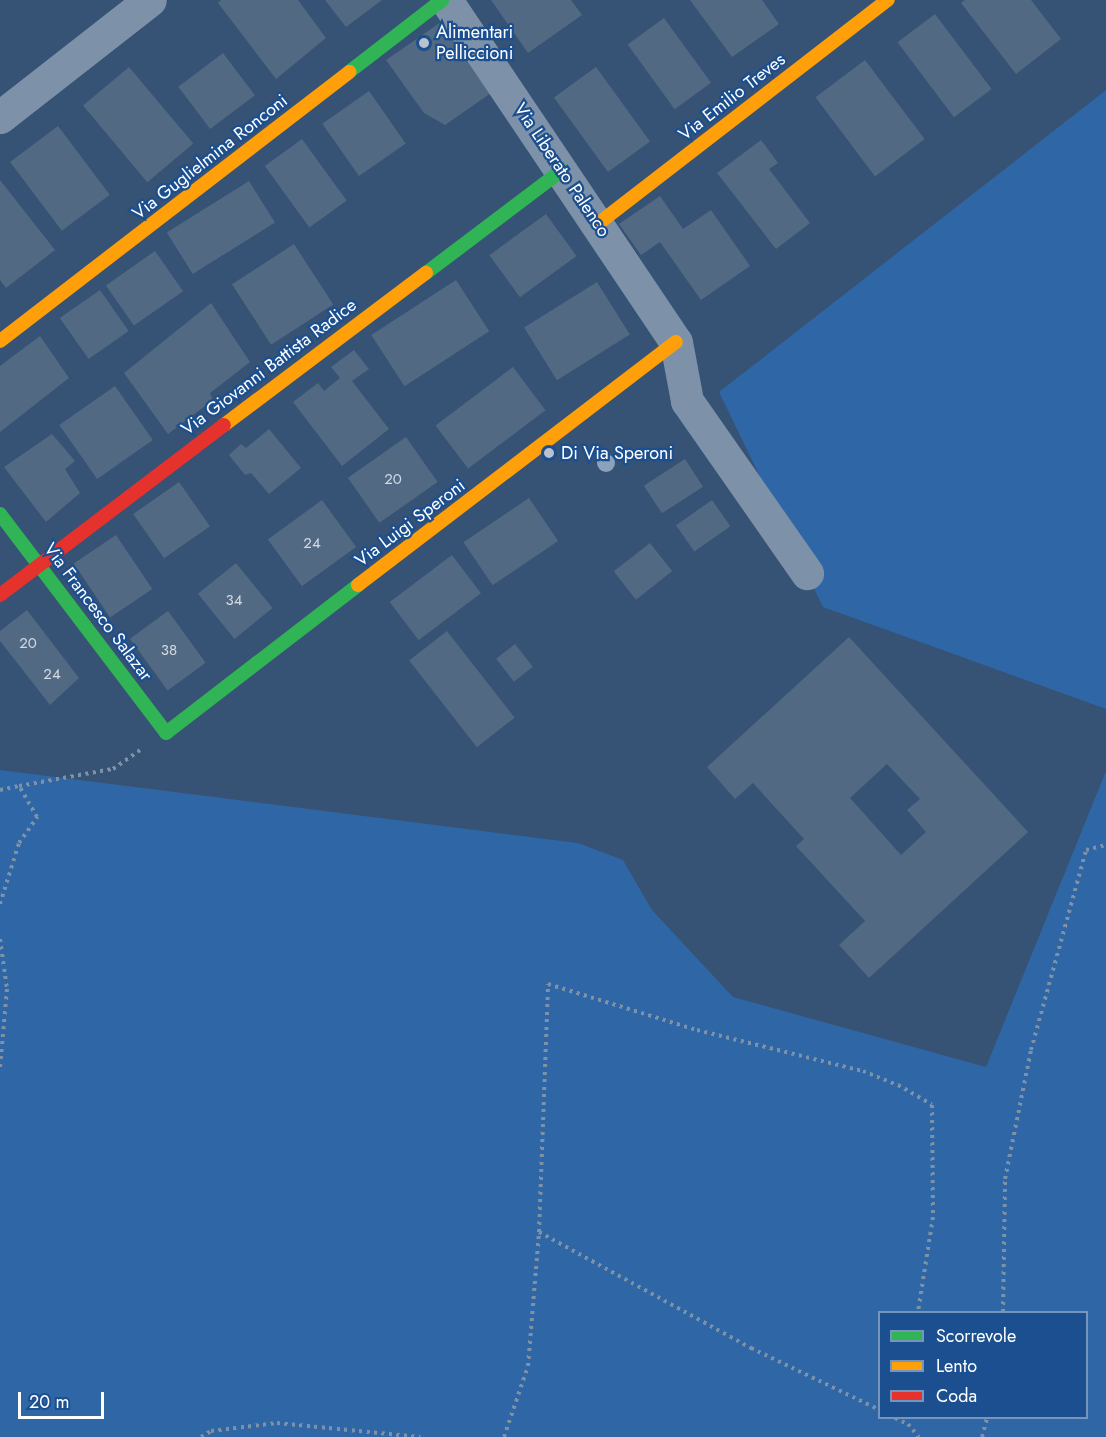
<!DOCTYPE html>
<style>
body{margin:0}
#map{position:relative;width:1106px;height:1437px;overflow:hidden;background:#365274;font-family:Jost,sans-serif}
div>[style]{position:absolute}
.green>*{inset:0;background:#2f66a5}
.building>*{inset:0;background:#526984;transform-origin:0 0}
.path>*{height:4px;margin-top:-2px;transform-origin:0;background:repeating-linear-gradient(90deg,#7d92a8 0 3px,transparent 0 7.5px)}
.street>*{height:33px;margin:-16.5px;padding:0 16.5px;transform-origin:16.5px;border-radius:16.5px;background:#7d92a8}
.fast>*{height:14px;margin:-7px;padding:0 7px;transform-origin:7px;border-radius:7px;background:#30b455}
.slow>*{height:14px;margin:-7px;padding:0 7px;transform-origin:7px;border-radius:7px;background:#ff9f0a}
.jam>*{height:14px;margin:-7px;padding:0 7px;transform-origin:7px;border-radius:7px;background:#e5322d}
.trees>*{width:18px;height:18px;margin:-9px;border-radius:50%;background:#8aa2be}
.dots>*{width:16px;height:16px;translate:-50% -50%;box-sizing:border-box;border:3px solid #1b4f8f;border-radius:50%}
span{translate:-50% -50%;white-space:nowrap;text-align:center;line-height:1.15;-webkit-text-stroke:4.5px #1b4f8f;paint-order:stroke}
.number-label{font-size:15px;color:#d4dae0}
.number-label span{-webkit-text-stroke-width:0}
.poi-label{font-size:18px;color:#fff}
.left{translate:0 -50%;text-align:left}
.street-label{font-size:18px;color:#fff}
.legend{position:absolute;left:878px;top:1311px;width:210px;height:108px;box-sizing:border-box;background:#1b4f8f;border:2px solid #7695bc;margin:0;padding:8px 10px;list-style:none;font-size:18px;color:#fff}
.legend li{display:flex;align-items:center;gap:12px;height:30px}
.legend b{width:30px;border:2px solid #7695bc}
.scale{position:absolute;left:18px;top:1392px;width:86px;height:27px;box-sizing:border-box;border:3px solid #fff;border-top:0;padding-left:8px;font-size:18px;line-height:21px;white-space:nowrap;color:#fff;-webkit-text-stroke:4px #1b4f8f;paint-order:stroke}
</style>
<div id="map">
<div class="green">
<div style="clip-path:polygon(1106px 90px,1106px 709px,823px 607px,719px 392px)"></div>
<div style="clip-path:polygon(evenodd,0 770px,578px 843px,623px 860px,652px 910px,733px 997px,986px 1067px,1106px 771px,1106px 1437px,0 1437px,0 770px,880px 1312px,1086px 1312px,1086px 1418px,880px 1418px,880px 1312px)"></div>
</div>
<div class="building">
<div style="clip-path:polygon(221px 0,298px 0,326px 38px,276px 79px,218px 3px)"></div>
<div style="clip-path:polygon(325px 0,382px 0,346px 27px)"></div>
<div style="clip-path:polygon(491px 0,571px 0,582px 15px,528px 53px)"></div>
<div style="clip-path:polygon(690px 0,762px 0,779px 24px,732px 57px)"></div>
<div style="clip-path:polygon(965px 0,1031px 0,1061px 39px,1016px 74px,961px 3px)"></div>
<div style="left:935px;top:14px;width:94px;height:47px;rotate:53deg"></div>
<div style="left:664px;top:18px;width:80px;height:45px;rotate:54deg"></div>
<div style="clip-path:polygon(444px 20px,494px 91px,445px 125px,424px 113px,386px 60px)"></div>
<div style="left:223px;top:53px;width:53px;height:56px;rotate:53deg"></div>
<div style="left:865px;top:60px;width:99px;height:62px;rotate:53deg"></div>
<div style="left:129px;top:67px;width:100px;height:60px;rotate:50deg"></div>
<div style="left:596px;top:67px;width:92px;height:52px;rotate:54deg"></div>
<div style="left:369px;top:91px;width:64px;height:57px;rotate:55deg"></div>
<div style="left:58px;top:126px;width:86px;height:60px;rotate:53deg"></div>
<div style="left:302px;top:139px;width:76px;height:46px;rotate:54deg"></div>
<div style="clip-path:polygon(761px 140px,778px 163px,769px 169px,810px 223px,776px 249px,717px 173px)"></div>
<div style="clip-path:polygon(0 180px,55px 250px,6px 288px,0 280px)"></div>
<div style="left:249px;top:181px;width:49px;height:97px;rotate:58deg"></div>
<div style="clip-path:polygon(660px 196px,683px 229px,711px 210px,750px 266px,701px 300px,660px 242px,641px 255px,619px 224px)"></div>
<div style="left:546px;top:214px;width:52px;height:70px;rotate:54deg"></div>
<div style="left:294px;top:244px;width:72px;height:74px;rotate:57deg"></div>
<div style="left:155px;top:251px;width:49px;height:60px;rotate:55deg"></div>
<div style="left:456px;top:280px;width:61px;height:101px;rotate:57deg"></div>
<div style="left:597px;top:282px;width:62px;height:86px;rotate:58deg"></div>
<div style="left:100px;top:290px;width:50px;height:49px;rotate:55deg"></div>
<div style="clip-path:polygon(211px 303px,250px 362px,210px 393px,213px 400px,168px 434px,124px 373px)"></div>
<div style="clip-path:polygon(40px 336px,69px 378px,0 432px,0 366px)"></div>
<div style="clip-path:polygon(354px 350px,369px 369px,352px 381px,389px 429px,342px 466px,293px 402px,318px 383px,324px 391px,340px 378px,331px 367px)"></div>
<div style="left:513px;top:367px;width:54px;height:97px;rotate:53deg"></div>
<div style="left:115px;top:386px;width:66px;height:68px;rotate:55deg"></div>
<div style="clip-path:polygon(269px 429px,301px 468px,269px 494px,251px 473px,245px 475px,229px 455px,241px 444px,246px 448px)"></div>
<div style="clip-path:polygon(52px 434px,75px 461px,65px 469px,80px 493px,46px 522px,4px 467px)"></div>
<div style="left:406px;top:437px;width:55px;height:71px;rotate:55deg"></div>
<div style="left:685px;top:459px;width:33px;height:49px;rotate:57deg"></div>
<div style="left:179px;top:482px;width:54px;height:56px;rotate:55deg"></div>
<div style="left:529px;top:498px;width:52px;height:79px;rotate:56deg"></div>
<div style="left:322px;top:500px;width:58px;height:67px;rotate:54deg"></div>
<div style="left:712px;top:500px;width:32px;height:44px;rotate:55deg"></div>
<div style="left:116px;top:535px;width:65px;height:51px;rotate:56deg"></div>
<div style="left:650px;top:543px;width:36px;height:46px;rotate:52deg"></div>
<div style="left:452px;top:555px;width:48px;height:78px;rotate:53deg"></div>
<div style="left:236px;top:563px;width:58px;height:49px;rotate:51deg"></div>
<div style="clip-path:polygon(27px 610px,79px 678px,50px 705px,0 641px,0 631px)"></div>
<div style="left:168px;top:611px;width:64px;height:47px;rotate:54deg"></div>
<div style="left:447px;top:631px;width:110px;height:48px;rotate:52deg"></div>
<div style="clip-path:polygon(evenodd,849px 637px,1028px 832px,869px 978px,839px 945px,865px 921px,796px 846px,804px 839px,753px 783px,735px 799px,707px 767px,849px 637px,887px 764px,920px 799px,907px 810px,926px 832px,901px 855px,850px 798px,887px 764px)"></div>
<div style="left:515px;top:644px;width:29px;height:24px;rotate:52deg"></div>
</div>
<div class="path">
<div style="left:0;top:790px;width:19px;rotate:-12deg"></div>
<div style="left:0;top:904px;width:64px;rotate:-72.7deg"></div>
<div style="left:19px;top:843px;width:32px;rotate:-55deg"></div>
<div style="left:37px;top:817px;width:36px;rotate:-120deg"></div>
<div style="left:19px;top:786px;width:96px;rotate:-10.3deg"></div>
<div style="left:113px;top:769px;width:33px;rotate:-35deg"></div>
<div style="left:0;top:939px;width:50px;rotate:82deg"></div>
<div style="left:7px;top:989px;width:79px;rotate:95.1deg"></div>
<div style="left:539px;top:1232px;width:242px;rotate:28.7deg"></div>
<div style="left:751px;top:1348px;width:143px;rotate:25.7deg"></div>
<div style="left:1003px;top:1312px;width:133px;rotate:-89.1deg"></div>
<div style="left:1005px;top:1179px;width:132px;rotate:-78.6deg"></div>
<div style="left:1031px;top:1050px;width:207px;rotate:-74.6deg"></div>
<div style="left:1086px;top:850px;width:21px;rotate:-14deg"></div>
<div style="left:895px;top:1418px;width:14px;rotate:25deg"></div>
<div style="left:908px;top:1424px;width:17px;rotate:50deg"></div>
<div style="left:201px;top:1437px;width:12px;rotate:-31deg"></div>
<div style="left:211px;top:1431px;width:66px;rotate:-6.9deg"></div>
<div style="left:277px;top:1423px;width:144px;rotate:5.6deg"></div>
<div style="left:504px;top:1437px;width:75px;rotate:-71.3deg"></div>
<div style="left:528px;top:1366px;width:134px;rotate:-85.3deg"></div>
<div style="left:539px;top:1232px;width:248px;rotate:-87.9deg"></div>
<div style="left:548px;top:984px;width:156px;rotate:17.2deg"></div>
<div style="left:697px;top:1030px;width:171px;rotate:13.9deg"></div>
<div style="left:863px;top:1071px;width:38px;rotate:22deg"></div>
<div style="left:898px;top:1085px;width:39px;rotate:30deg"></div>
<div style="left:932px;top:1105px;width:112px;rotate:89.5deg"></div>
<div style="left:933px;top:1217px;width:96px;rotate:99deg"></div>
<div style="left:982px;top:1437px;width:20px;rotate:-75deg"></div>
</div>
<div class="street">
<div style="left:446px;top:0;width:412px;rotate:56.1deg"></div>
<div style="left:676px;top:342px;width:60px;rotate:79.4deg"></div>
<div style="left:687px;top:401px;width:210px;rotate:55.1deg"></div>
<div style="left:0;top:117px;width:190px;rotate:-38deg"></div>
</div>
<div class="fast">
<div style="left:349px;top:72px;width:118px;rotate:-37.7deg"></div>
<div style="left:426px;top:273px;width:171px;rotate:-37.1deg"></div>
<div style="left:0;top:514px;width:275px;rotate:52.8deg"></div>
<div style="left:166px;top:733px;width:242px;rotate:-37.6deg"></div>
</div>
<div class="slow">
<div style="left:599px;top:223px;width:365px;rotate:-37.7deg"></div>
<div style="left:0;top:341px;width:441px;rotate:-37.6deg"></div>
<div style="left:224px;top:425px;width:253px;rotate:-37deg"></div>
<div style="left:358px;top:585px;width:400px;rotate:-37.4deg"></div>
</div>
<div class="jam">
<div style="left:0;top:595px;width:281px;rotate:-37.2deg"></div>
</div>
<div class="trees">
<div style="left:606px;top:463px"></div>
</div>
<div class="dots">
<div style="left:424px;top:43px;background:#b9c2ce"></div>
<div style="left:549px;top:453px;background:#b9c2ce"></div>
</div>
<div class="number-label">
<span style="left:393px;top:480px">20</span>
<span style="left:312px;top:544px">24</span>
<span style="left:234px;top:601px">34</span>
<span style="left:28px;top:644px">20</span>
<span style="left:169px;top:651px">38</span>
<span style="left:52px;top:675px">24</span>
</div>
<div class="poi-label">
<span class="left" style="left:436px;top:43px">Alimentari<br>Pelliccioni</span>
<span class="left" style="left:561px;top:453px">Di Via Speroni</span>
</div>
<div class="street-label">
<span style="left:732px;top:97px;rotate:-38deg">Via Emilio Treves</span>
<span style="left:210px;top:157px;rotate:-38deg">Via Guglielmina Ronconi</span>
<span style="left:562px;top:170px;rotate:56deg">Via Liberato Palenco</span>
<span style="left:269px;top:367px;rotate:-37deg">Via Giovanni Battista Radice</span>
<span style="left:410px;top:523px;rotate:-37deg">Via Luigi Speroni</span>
<span style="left:98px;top:612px;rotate:53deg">Via Francesco Salazar</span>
</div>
<ul class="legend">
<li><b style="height:8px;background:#30b455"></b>Scorrevole</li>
<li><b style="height:8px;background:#ff9f0a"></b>Lento</li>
<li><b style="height:8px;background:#e5322d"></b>Coda</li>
</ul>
<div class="scale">20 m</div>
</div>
